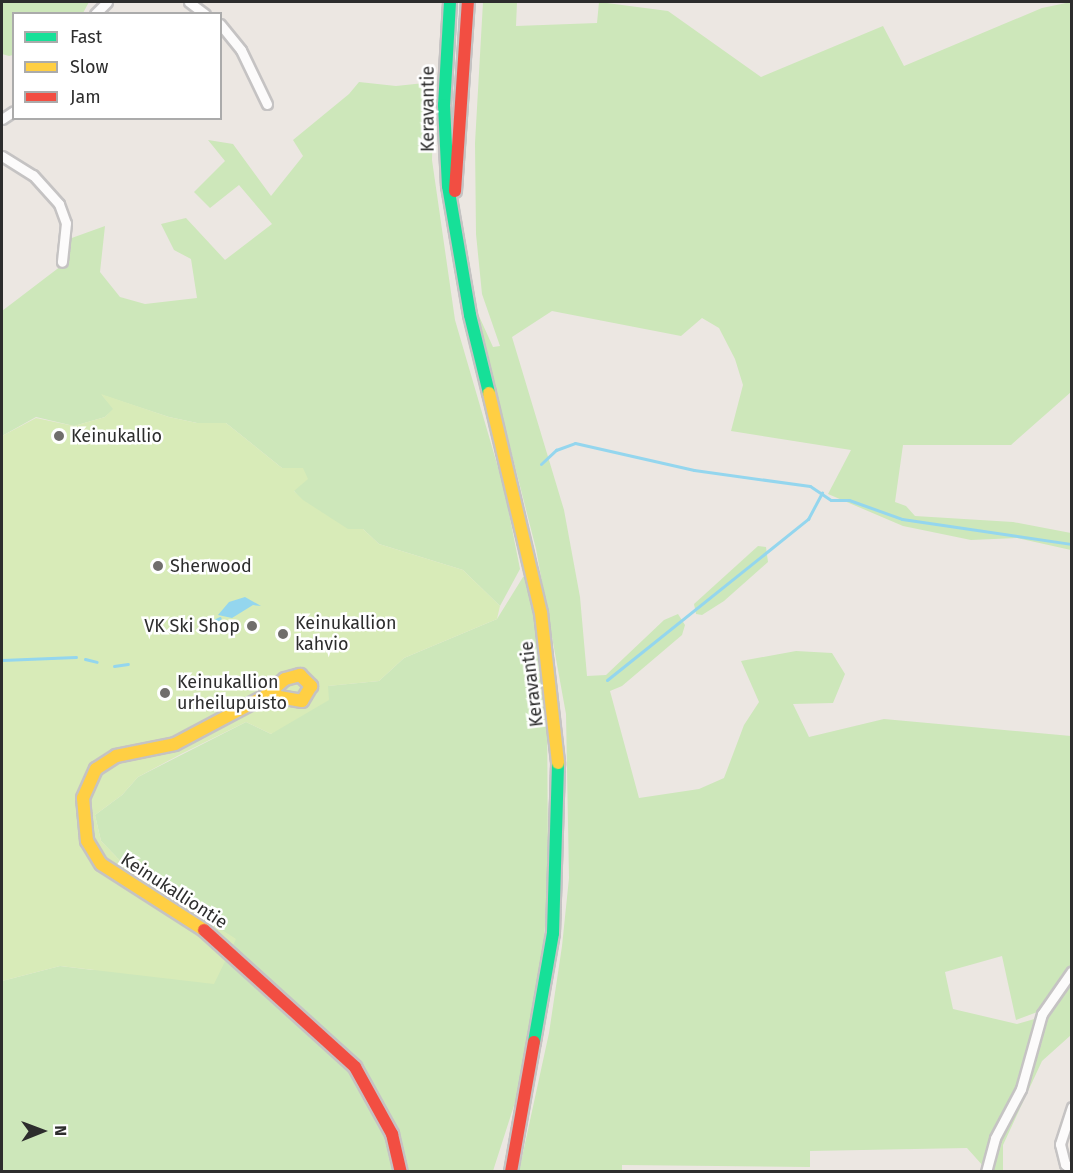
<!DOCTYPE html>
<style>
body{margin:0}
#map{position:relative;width:1073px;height:1173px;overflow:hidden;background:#ece7e2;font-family:"Fira Sans",sans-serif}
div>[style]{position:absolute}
.green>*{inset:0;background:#cde7ba}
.pitch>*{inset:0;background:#d8ebb8}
.water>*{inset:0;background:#94d6ee}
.stream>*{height:3px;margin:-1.5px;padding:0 1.5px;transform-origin:1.5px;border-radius:1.5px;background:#94d6ee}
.roads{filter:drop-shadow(2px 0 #c5c3c3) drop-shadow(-2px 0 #c5c3c3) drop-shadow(0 2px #c5c3c3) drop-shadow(0 -2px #c5c3c3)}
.street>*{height:9px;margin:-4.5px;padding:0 4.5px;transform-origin:4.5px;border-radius:4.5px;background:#fcfbfb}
.fast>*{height:12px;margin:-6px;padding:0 6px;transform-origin:6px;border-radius:6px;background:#16e098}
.slow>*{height:12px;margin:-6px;padding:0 6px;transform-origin:6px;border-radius:6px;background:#ffcf43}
.jam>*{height:12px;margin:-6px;padding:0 6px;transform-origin:6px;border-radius:6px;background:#f24e42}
.dots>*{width:16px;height:16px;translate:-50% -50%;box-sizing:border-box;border:3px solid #fff;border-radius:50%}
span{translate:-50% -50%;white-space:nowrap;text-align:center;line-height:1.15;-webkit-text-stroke:5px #fff;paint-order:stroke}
.street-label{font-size:18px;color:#2d2d2d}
.poi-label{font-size:18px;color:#2d2d2d}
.left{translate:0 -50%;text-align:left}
.right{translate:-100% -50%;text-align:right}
.frame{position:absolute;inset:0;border:3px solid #2d2d2d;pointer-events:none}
.legend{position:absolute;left:12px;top:12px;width:210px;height:108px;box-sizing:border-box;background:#fff;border:2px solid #ababab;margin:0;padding:8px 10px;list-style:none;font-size:18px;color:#2d2d2d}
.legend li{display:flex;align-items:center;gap:12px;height:30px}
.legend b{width:30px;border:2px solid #ababab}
.north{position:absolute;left:12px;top:1101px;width:60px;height:60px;-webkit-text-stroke:4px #fff;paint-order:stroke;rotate:89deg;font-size:16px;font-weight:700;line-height:24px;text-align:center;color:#2d2d2d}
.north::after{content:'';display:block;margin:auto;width:21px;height:27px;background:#2d2d2d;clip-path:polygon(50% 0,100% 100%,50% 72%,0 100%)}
</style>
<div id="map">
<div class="green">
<div style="clip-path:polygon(2px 2px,89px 2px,83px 13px,14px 14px,13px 55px,9px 56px,2px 54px)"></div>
<div style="clip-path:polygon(483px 2px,517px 2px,516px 26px,597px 23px,599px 2px,668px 11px,761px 77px,883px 26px,904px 66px,1042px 8px,1071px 2px,1071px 392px,1011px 445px,903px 445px,895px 502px,906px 506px,915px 516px,1013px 522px,1071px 533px,1071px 550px,1017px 538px,971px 540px,903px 526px,828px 494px,851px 450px,731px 431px,743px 385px,735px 359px,719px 328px,702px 318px,681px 336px,552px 311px,512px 337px,564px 510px,580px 597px,587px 676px,606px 675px,664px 620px,678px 614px,685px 625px,682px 635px,622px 686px,610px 691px,639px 798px,699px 789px,724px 778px,744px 725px,759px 702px,741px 661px,796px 651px,832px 653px,845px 674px,833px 703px,793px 704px,809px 737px,884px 719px,1071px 736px,1071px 1035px,1042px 1061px,1003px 1145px,1003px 1171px,988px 1171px,997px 1139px,1023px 1089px,1040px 1011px,1016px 1020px,1002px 956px,945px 972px,953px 1009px,1017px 1024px,1038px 1018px,1018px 1088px,984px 1167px,967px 1148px,810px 1151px,810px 1167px,622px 1165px,622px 1171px,519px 1171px,549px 1033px,562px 946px,569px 878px,566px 714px,536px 549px,474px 305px,493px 347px,500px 346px,482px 294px,476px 234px,475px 143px)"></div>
<div style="clip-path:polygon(359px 82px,396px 86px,434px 82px,432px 160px,455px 320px,504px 488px,520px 569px,500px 606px,463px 570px,379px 544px,363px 529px,348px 529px,333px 538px,294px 491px,282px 468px,226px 423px,197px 423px,169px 417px,102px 395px,114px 409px,105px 417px,74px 426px,36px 417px,2px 436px,2px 311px,61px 266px,69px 239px,105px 226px,100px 272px,120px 297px,145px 304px,197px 298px,191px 259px,174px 250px,161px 224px,186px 218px,225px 260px,272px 224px,239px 185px,210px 208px,194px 192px,225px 161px,208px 140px,233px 144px,271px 196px,303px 156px,293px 140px,349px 94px)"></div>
<div style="clip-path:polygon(758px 546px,766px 547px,768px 562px,724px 601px,702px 615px,696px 614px,694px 604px)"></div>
<div style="clip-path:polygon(527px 576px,547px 696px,548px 875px,544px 942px,520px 1087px,493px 1171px,2px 1171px,2px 981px,60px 966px,93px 970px,235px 939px,131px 872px,101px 841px,95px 815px,122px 795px,138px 777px,246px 722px,271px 734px,327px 686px,379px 681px,404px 658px,497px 619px,523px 577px)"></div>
</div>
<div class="pitch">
<div style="clip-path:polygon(101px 394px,169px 417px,197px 423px,226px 423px,282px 468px,303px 468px,308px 479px,294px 491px,303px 500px,348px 529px,363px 529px,379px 544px,463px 570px,500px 606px,497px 619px,404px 658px,379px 681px,328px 686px,329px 700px,271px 734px,246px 722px,181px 754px,138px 777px,122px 795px,95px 815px,101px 841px,131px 872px,236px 939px,214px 984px,60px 966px,2px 981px,2px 436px,36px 418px,74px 426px,105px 417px,113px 409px)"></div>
</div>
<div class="water">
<div style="clip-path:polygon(245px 597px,261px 606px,253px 605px,232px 618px,218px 615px,229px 602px)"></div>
</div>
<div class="stream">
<div style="left:541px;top:464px;width:21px;rotate:-43deg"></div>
<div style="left:556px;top:450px;width:20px;rotate:-20deg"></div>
<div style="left:575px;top:443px;width:122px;rotate:12.8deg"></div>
<div style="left:694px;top:470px;width:117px;rotate:7.9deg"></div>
<div style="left:810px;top:486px;width:25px;rotate:34deg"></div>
<div style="left:831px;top:500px;width:18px"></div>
<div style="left:849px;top:500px;width:56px;rotate:19.7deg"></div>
<div style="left:902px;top:519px;width:172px;rotate:8.4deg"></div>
<div style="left:207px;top:624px;width:14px;rotate:-25deg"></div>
<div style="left:85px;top:659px;width:12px;rotate:14deg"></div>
<div style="left:2px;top:660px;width:74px;rotate:-2.3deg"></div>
<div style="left:114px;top:666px;width:14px;rotate:-8deg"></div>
<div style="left:607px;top:680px;width:258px;rotate:-38.7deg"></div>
<div style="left:808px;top:519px;width:30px;rotate:-62deg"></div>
</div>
<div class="roads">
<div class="street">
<div style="left:189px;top:2px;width:20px;rotate:37deg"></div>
<div style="left:95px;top:14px;width:17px;rotate:-45deg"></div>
<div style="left:220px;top:24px;width:33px;rotate:51deg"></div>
<div style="left:241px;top:50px;width:60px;rotate:64.3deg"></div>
<div style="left:2px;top:119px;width:14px;rotate:-34deg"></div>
<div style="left:2px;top:156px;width:36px;rotate:32deg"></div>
<div style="left:33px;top:175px;width:39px;rotate:48deg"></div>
<div style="left:59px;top:204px;width:20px;rotate:70deg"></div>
<div style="left:66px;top:223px;width:39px;rotate:96deg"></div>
<div style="left:1072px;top:1107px;width:39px;rotate:108deg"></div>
<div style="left:1060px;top:1144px;width:21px;rotate:76deg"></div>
<div style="left:1065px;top:1164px;width:9px;rotate:41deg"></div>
<div style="left:986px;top:1172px;width:35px;rotate:-75deg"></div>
<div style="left:995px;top:1138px;width:55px;rotate:-62deg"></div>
<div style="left:1021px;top:1089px;width:78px;rotate:-74.4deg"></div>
<div style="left:1042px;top:1014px;width:52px;rotate:-55.1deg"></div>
</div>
<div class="fast">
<div style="left:450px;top:2px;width:103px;rotate:93.3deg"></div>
<div style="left:444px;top:105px;width:81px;rotate:87.2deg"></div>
<div style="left:448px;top:186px;width:131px;rotate:80.3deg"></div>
<div style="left:470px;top:315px;width:80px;rotate:76.3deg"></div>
<div style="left:534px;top:1042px;width:111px;rotate:-80.1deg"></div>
<div style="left:553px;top:933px;width:170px;rotate:-88.3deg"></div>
</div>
<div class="slow">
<div style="left:489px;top:393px;width:226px;rotate:76.7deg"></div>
<div style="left:541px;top:613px;width:151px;rotate:83.5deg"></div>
<div style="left:204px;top:930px;width:122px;rotate:-147.3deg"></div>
<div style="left:101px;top:864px;width:27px;rotate:-121deg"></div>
<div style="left:87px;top:841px;width:43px;rotate:-95.3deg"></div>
<div style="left:83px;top:798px;width:32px;rotate:-66deg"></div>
<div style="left:96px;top:769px;width:24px;rotate:-33deg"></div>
<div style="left:116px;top:756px;width:60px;rotate:-11.5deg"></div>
<div style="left:175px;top:744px;width:104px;rotate:-28deg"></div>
<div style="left:267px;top:695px;width:24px;rotate:-42deg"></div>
<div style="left:285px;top:679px;width:16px;rotate:-15deg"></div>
<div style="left:300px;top:675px;width:16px;rotate:45deg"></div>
<div style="left:311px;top:686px;width:17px;rotate:121deg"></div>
<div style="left:302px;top:701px;width:36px;rotate:-170deg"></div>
</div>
<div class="jam">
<div style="left:455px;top:191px;width:189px;rotate:-86.1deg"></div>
<div style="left:204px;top:930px;width:204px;rotate:42.2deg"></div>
<div style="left:355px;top:1067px;width:77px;rotate:61.1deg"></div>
<div style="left:392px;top:1134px;width:39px;rotate:77deg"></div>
<div style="left:511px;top:1172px;width:132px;rotate:-80deg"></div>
</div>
</div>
<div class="dots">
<div style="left:59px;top:436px;background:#706e6c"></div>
<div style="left:158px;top:566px;background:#706e6c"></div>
<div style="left:252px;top:626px;background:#706e6c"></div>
<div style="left:283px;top:634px;background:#706e6c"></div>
<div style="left:165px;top:693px;background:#706e6c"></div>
</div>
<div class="street-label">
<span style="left:428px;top:109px;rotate:-90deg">Keravantie</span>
<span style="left:532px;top:684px;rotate:-97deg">Keravantie</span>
<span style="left:174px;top:891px;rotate:33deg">Keinukalliontie</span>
</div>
<div class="poi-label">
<span class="left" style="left:71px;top:436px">Keinukallio</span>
<span class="left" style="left:170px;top:566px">Sherwood</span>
<span class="left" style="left:295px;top:634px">Keinukallion<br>kahvio</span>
<span class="right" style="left:240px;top:626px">VK Ski Shop</span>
<span class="left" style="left:177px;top:693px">Keinukallion<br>urheilupuisto</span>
</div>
<div class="frame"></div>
<ul class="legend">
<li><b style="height:8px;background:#16e098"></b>Fast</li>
<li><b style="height:8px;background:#ffcf43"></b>Slow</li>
<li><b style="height:8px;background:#f24e42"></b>Jam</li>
</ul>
<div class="north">N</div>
</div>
